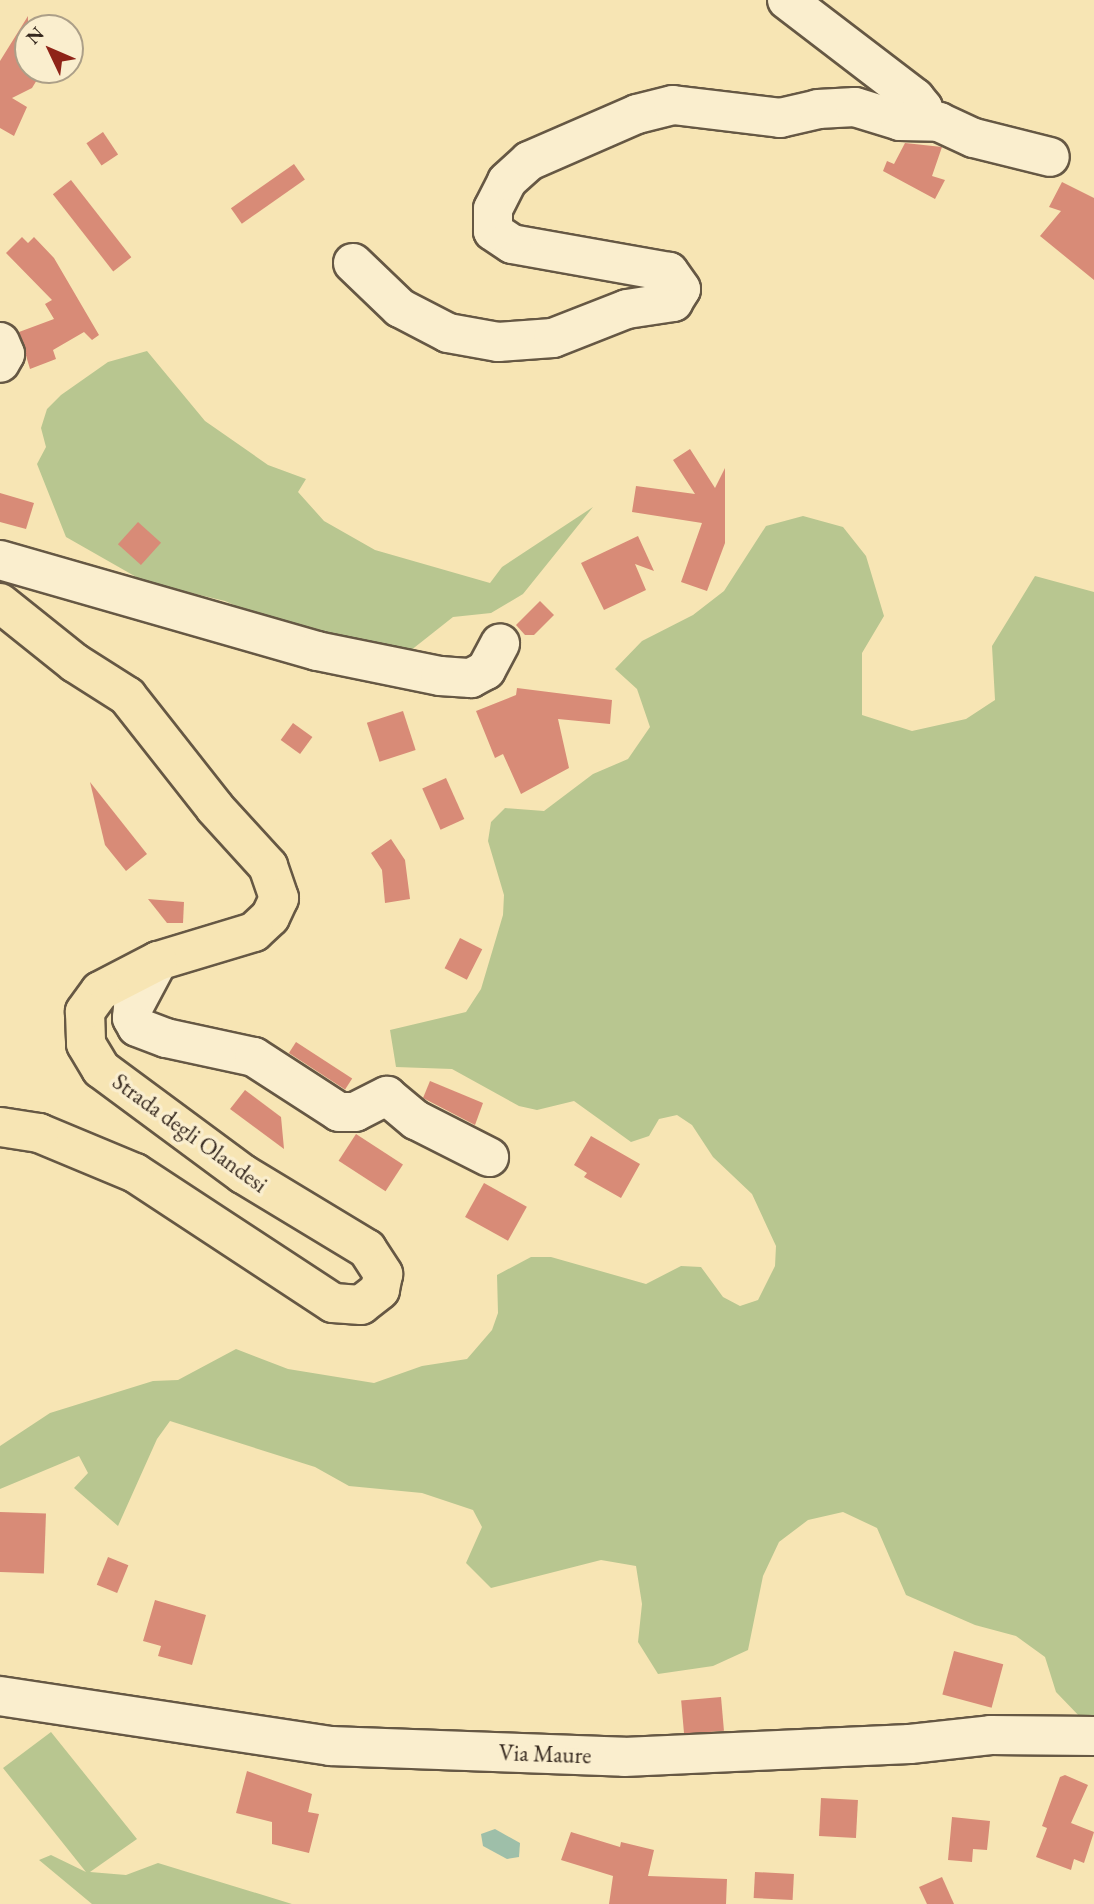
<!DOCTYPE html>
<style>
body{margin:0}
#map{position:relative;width:1094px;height:1904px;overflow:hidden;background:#f7e5b4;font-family:"EB Garamond",serif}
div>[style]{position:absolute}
.green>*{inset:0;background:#b8c690}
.water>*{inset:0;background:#9ebfa9}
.building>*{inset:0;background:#d88b77;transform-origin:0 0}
.roads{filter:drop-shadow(2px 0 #665844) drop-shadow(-2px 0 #665844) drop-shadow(0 2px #665844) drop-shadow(0 -2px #665844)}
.minor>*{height:38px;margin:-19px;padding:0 19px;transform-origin:19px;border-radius:19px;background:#faeece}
.major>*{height:38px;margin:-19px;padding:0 19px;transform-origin:19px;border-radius:19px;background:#f7e5b4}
span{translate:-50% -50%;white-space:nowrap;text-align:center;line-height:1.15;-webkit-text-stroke:7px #faeece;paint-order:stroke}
.street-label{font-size:23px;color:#36291f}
.north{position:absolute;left:14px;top:14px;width:70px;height:70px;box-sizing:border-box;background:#faeece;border:2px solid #ac9f88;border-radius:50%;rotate:314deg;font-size:19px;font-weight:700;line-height:28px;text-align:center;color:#36291f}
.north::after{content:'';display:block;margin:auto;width:24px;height:32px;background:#8f2418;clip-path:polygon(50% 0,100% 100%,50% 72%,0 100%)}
</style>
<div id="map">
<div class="green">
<div style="clip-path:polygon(147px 351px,205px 421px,268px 465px,306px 479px,298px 492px,324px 521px,375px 550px,490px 583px,502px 567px,593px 507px,523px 594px,491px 613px,453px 617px,410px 651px,289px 629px,225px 601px,145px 582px,66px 537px,37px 464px,46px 447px,41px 428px,47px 409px,61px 395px,108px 362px)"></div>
<div style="clip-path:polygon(803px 516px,843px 527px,866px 556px,884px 616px,862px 653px,862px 715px,912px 731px,966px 719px,995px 700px,992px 646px,1035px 576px,1094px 592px,1094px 1719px,1082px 1719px,1056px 1692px,1045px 1657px,1016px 1636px,975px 1625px,906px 1595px,877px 1528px,843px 1512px,808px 1520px,779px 1542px,763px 1576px,748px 1650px,713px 1666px,658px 1674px,638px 1642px,642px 1604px,636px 1566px,601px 1560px,491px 1588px,466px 1563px,482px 1527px,473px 1510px,422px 1493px,349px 1486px,315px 1467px,170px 1421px,157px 1439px,118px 1526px,74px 1488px,88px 1473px,79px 1456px,0 1489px,0 1446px,50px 1413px,153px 1381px,178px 1380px,236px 1349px,288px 1369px,374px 1383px,422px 1366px,467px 1359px,492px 1330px,498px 1313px,497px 1275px,531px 1257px,551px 1257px,646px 1284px,681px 1266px,701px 1267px,723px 1297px,740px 1306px,758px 1300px,775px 1266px,776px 1246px,752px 1194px,713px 1157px,692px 1125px,677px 1115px,659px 1119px,649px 1136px,631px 1142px,574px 1101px,537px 1110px,519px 1106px,452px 1069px,396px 1067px,390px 1030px,466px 1012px,481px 989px,503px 915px,504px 895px,488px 841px,491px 822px,505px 808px,544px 811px,593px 774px,628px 759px,650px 727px,637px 689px,615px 669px,642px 641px,693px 615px,724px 591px,766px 526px)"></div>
<div style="clip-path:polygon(51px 1732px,137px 1839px,90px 1872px,126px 1875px,158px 1863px,292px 1904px,92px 1904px,39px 1860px,51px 1855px,86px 1872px,3px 1768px)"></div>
</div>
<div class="water">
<div style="clip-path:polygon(495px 1829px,520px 1843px,519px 1857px,507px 1859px,483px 1846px,481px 1834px)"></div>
</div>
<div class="building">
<div style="clip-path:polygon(28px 16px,28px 70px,43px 70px,32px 88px,12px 98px,27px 107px,14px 136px,0 128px,0 61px)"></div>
<div style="left:103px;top:132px;width:27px;height:20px;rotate:56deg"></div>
<div style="clip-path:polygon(905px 143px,942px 147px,932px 176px,945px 180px,935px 199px,883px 171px,887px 161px,894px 164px)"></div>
<div style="left:294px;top:164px;width:19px;height:77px;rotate:55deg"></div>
<div style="left:71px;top:180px;width:98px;height:23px;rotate:52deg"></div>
<div style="clip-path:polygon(1062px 182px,1094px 198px,1094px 280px,1040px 236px,1061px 211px,1049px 207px)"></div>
<div style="clip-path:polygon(22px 237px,28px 243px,34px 237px,54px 258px,99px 335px,92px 340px,84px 332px,53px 350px,56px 359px,30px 369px,19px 332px,54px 319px,45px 304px,52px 300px,6px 253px)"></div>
<div style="clip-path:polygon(690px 449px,715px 488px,725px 468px,725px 543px,707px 591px,681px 582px,702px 523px,632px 512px,636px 486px,695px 494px,673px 460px)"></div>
<div style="clip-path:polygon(0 493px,34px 503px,26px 529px,0 522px)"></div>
<div style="left:138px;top:522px;width:31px;height:30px;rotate:42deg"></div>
<div style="clip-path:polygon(638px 536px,654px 571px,635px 564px,646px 590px,604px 610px,581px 563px)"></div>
<div style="clip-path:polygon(540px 601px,554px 615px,534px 635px,525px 635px,516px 625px)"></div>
<div style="clip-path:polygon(517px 688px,612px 700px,610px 724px,558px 719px,569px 768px,521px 794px,503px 754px,495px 758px,476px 711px,516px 695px)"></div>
<div style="left:403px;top:711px;width:41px;height:38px;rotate:72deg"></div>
<div style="left:293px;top:723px;width:24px;height:21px;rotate:36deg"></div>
<div style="left:446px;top:778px;width:45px;height:26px;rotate:66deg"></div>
<div style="clip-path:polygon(90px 782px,147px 854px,126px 871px,105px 845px)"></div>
<div style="clip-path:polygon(391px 839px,405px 860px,410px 899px,385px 903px,382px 870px,371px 853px)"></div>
<div style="clip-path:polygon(148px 899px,184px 902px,183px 923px,167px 923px)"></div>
<div style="left:460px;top:938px;width:25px;height:34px;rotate:27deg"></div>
<div style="left:296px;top:1042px;width:67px;height:13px;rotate:33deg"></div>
<div style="clip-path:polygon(430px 1081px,483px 1103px,475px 1125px,423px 1098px)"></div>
<div style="clip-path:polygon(245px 1090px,281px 1117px,284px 1149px,230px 1109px)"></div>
<div style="left:356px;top:1134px;width:56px;height:32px;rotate:33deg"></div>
<div style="clip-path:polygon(591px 1136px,640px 1164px,621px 1198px,584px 1177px,587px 1173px,574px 1165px)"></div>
<div style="left:484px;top:1183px;width:49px;height:39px;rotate:29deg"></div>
<div style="left:0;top:1512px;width:46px;height:60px;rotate:2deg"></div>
<div style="left:108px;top:1557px;width:22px;height:30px;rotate:22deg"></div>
<div style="clip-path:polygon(155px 1600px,206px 1615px,192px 1665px,158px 1656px,161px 1646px,143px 1641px)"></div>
<div style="left:954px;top:1651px;width:51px;height:45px;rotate:15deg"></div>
<div style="left:721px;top:1697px;width:34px;height:40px;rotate:85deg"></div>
<div style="clip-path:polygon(247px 1771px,312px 1794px,308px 1812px,319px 1814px,309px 1853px,272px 1844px,272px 1822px,236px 1813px)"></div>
<div style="clip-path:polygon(1065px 1775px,1088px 1785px,1071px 1823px,1094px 1832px,1084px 1863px,1074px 1859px,1071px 1870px,1036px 1857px,1047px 1828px,1042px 1826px,1060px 1777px)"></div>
<div style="left:821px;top:1798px;width:37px;height:38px;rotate:3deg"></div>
<div style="clip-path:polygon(952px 1817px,990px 1821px,987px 1850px,973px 1849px,972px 1862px,948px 1860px)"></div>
<div style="clip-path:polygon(571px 1832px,620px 1847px,621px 1842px,654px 1850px,648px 1876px,727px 1879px,726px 1904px,609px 1904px,613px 1876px,561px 1860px)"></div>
<div style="left:755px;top:1872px;width:39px;height:26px;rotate:3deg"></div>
<div style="clip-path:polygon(942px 1877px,954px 1904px,927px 1904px,919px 1887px)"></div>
</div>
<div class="roads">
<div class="minor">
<div style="left:787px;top:0;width:161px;rotate:37.4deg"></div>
<div style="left:915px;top:98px;width:13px;rotate:51deg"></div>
<div style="left:923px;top:108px;width:12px;rotate:99deg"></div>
<div style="left:353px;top:263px;width:65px;rotate:43.8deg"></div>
<div style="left:400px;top:308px;width:54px;rotate:27.5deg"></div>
<div style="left:448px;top:333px;width:51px;rotate:10.2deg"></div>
<div style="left:498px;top:342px;width:55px;rotate:-4.2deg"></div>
<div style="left:553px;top:338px;width:79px;rotate:-21.4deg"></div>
<div style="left:627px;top:309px;width:47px;rotate:-8.7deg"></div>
<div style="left:673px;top:302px;width:15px;rotate:-58deg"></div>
<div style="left:681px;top:289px;width:21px;rotate:-125deg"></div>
<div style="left:669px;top:272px;width:159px;rotate:-169.9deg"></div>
<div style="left:512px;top:244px;width:23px;rotate:-146deg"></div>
<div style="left:493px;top:231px;width:22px;rotate:-90deg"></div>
<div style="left:493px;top:209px;width:31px;rotate:-63deg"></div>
<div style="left:507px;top:181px;width:30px;rotate:-42deg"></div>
<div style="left:529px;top:161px;width:118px;rotate:-23.5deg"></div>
<div style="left:637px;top:114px;width:37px;rotate:-14deg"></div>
<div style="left:673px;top:105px;width:108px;rotate:6.9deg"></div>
<div style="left:780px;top:118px;width:39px;rotate:-13deg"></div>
<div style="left:818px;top:109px;width:37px;rotate:-3deg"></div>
<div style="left:855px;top:107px;width:47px;rotate:17.3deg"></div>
<div style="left:900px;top:121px;width:39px;rotate:1deg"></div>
<div style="left:939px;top:122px;width:38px;rotate:25deg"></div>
<div style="left:974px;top:138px;width:78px;rotate:14deg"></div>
<div style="left:0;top:342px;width:13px;rotate:67deg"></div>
<div style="left:5px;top:354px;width:10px;rotate:119deg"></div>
<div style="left:0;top:560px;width:330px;rotate:16deg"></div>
<div style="left:317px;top:651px;width:126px;rotate:11.5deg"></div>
<div style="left:440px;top:676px;width:31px;rotate:4deg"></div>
<div style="left:471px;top:678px;width:17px;rotate:-28deg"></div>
<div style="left:486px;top:670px;width:30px;rotate:-62deg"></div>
<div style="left:158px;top:961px;width:53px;rotate:118deg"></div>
<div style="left:133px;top:1008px;width:10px;rotate:96deg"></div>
<div style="left:132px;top:1018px;width:10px;rotate:61deg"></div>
<div style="left:137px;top:1027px;width:31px;rotate:21deg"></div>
<div style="left:166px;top:1038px;width:90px;rotate:12.2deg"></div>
<div style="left:254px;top:1057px;width:101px;rotate:32.9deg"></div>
<div style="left:339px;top:1112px;width:16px"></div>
<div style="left:355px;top:1112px;width:36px;rotate:-27deg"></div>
<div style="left:387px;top:1096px;width:38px;rotate:40deg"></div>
<div style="left:416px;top:1120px;width:82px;rotate:26.9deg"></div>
<div style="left:0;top:1696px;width:334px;rotate:8.6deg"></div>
<div style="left:330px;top:1746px;width:294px;rotate:2.1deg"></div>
<div style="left:624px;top:1757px;width:286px;rotate:-2.6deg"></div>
<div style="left:910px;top:1744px;width:81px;rotate:-6.3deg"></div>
<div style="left:991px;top:1735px;width:103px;rotate:0.6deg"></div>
</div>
<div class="major">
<div style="left:0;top:603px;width:96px;rotate:38.7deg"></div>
<div style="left:75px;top:663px;width:62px;rotate:32.4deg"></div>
<div style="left:127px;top:696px;width:142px;rotate:51.8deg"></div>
<div style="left:215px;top:808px;width:79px;rotate:47.6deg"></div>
<div style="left:268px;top:866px;width:34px;rotate:71deg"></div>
<div style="left:279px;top:898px;width:21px;rotate:115deg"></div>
<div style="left:270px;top:917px;width:22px;rotate:137deg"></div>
<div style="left:254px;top:932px;width:100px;rotate:163.2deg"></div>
<div style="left:158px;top:961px;width:65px;rotate:152.7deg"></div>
<div style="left:100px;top:991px;width:26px;rotate:126deg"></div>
<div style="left:85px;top:1012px;width:32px;rotate:88deg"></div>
<div style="left:86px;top:1044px;width:29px;rotate:59deg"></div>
<div style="left:101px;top:1069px;width:177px;rotate:36.5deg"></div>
<div style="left:243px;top:1174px;width:145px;rotate:31.2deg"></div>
<div style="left:367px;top:1249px;width:30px;rotate:57deg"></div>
<div style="left:383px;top:1274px;width:16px;rotate:101deg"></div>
<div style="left:380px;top:1290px;width:24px;rotate:142deg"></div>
<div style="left:361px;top:1305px;width:28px;rotate:-176deg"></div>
<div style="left:333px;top:1303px;width:237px;rotate:-146.7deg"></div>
<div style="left:135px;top:1173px;width:104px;rotate:-157.4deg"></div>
<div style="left:39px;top:1133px;width:39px;rotate:-171deg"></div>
</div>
</div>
<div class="street-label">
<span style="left:190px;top:1133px;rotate:36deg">Strada degli Olandesi</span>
<span style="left:545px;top:1754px;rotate:2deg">Via Maure</span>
</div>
<div class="north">N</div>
</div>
